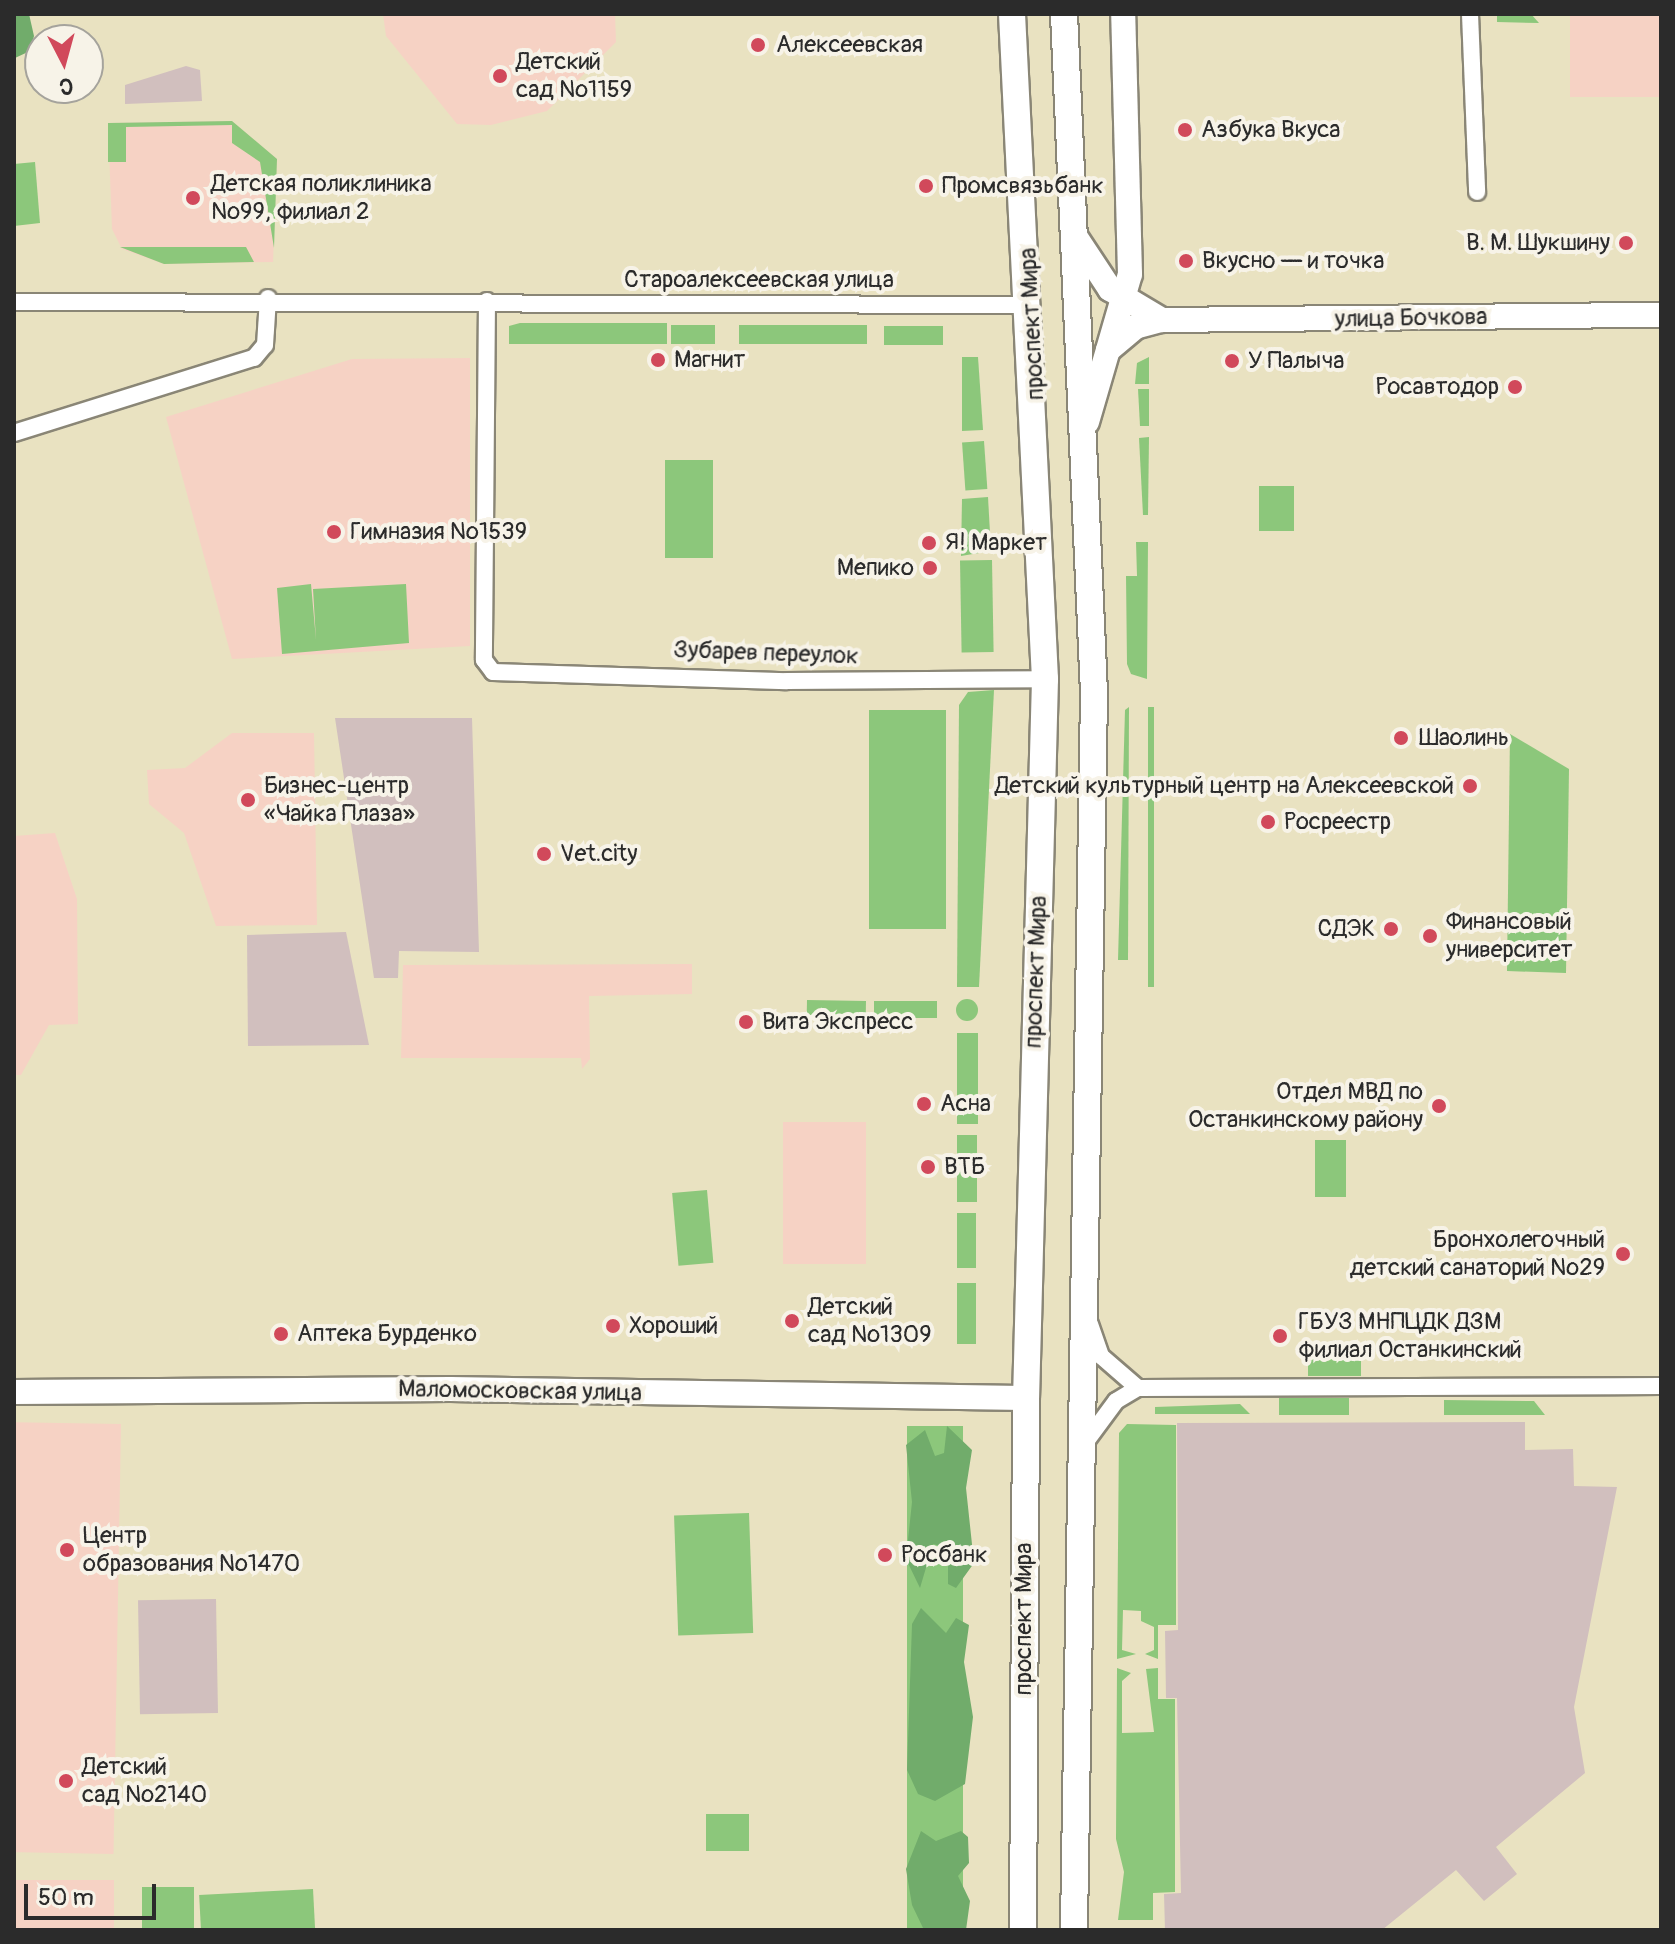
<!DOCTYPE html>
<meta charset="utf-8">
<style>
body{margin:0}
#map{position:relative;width:1675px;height:1944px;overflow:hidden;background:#e9e2c1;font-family:Pangolin,sans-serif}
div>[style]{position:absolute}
.built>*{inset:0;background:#f6d2c4;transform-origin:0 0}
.industrial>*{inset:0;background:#d1bfbe;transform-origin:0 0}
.green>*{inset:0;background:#8cc77b;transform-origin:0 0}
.round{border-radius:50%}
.forest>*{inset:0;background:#71ac6b}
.roads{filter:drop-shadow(2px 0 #8a8676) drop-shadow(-2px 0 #8a8676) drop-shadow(0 2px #8a8676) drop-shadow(0 -2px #8a8676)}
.street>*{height:16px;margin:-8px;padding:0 8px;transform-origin:8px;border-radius:8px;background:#fff}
.secondary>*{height:24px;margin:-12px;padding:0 12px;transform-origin:12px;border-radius:12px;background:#fff}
.primary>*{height:26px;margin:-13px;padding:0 13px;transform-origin:13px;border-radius:13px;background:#fff}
.dots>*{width:22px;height:22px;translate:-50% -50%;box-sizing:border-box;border:4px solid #f7f3e8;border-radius:50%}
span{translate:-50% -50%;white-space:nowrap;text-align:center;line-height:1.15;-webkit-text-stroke:8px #f7f3e8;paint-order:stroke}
.poi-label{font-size:24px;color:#2b2b2b}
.left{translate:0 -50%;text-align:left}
.right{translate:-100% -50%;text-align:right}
.street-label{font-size:24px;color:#2b2b2b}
.frame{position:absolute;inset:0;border:16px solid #2b2b2b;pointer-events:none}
.north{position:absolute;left:24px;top:24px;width:80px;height:80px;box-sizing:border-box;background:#f7f3e8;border:2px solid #a5a39c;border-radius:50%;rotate:174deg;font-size:22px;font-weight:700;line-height:32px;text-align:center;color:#2b2b2b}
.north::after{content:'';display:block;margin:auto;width:28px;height:36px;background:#d1495b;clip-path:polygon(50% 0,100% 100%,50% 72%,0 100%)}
.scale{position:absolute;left:24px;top:1884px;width:132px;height:36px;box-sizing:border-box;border:4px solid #2b2b2b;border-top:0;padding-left:10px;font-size:24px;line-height:28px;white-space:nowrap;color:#2b2b2b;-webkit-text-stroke:6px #f7f3e8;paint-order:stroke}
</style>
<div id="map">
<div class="built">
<div style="clip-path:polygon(383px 14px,615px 14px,616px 42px,547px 111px,491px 125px,457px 124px,386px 36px)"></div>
<div style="left:1570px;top:14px;width:91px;height:83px"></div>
<div style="clip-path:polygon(232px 121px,277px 159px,273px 262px,164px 264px,122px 249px,112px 229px,108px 123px)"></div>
<div style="clip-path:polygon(470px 358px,470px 646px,232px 659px,166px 417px,352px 359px)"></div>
<div style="clip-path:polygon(232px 733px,314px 733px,317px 925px,216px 926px,184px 833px,149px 804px,147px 770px,185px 768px)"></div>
<div style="clip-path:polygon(55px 833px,77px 899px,78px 1024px,49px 1025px,21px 1075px,14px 1075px,14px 836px)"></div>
<div style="clip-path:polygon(692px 964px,692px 994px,589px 996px,590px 1059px,582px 1069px,581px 1058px,401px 1058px,403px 965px)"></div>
<div style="left:866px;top:1122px;width:142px;height:83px;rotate:90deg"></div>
<div style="left:121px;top:1424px;width:430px;height:107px;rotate:91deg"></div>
<div style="left:114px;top:1880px;width:50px;height:100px;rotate:90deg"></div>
</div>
<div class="industrial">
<div style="clip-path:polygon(186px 66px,200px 70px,202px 101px,125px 104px,125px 85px)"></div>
<div style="clip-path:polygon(335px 718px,472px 718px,479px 952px,399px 951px,398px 978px,374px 978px)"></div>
<div style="clip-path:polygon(346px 932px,369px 1045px,248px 1046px,247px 935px)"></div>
<div style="clip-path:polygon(1525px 1422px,1525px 1450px,1573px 1449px,1574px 1486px,1617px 1487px,1574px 1707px,1585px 1773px,1496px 1847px,1517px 1874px,1484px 1901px,1456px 1870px,1382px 1930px,1165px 1930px,1164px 1894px,1181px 1893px,1177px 1698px,1166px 1698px,1165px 1631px,1178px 1630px,1177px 1423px)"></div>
<div style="left:216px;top:1599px;width:114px;height:78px;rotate:89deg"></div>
</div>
<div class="green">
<div style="clip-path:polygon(1497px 14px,1531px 14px,1539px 23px,1497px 22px)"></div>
<div style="clip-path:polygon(232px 121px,277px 159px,274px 248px,260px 162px,232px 143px,232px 125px,126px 127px,126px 162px,108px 162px,108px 123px)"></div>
<div style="clip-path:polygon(35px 162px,40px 223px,14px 226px,14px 164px)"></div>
<div style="clip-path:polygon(120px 247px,246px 247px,254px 262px,164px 264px)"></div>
<div style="clip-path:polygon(667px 323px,667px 344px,509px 344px,509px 326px,520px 323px)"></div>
<div style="left:671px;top:325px;width:44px;height:19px"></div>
<div style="left:739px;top:325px;width:128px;height:19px"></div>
<div style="left:884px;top:326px;width:59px;height:19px"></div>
<div style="clip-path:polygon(962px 357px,978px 357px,983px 430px,962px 431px)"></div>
<div style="clip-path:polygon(1149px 357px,1149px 384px,1135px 384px,1137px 363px)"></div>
<div style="clip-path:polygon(1138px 389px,1149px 389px,1149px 426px,1140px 426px)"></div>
<div style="clip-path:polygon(1149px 437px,1148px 515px,1143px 515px,1139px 438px)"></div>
<div style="left:984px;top:441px;width:48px;height:22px;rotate:86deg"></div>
<div style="left:665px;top:460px;width:48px;height:98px"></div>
<div style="left:1259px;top:486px;width:35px;height:45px"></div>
<div style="clip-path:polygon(988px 497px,991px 551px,961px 556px,962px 499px)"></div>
<div style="clip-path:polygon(1136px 542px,1148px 542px,1147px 679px,1131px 674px,1127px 664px,1126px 576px,1137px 576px)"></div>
<div style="left:992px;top:560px;width:92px;height:32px;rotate:89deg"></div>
<div style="clip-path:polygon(311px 584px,316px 640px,313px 589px,406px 584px,409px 643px,282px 654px,277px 588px)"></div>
<div style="clip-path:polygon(994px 690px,979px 987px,957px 987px,959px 705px,968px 692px)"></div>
<div style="clip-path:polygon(1129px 707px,1128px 960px,1118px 960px,1125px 710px)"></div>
<div style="left:1148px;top:707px;width:6px;height:280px"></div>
<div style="left:946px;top:710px;width:219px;height:77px;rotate:90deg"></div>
<div style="clip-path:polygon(1510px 734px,1569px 769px,1566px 973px,1507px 971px)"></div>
<div class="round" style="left:956px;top:999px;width:22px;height:22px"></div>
<div style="left:807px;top:1000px;width:59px;height:18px;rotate:1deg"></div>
<div style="left:874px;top:1001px;width:63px;height:17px"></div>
<div style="left:957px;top:1033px;width:21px;height:91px"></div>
<div style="left:957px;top:1135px;width:20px;height:67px"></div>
<div style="left:1315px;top:1140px;width:31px;height:57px"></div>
<div style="left:707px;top:1190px;width:73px;height:35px;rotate:85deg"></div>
<div style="left:957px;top:1213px;width:19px;height:55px"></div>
<div style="left:957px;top:1283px;width:19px;height:61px"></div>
<div style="left:1308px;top:1359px;width:53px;height:17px"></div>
<div style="left:1349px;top:1398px;width:17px;height:70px;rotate:90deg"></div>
<div style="clip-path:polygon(1444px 1400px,1534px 1401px,1545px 1415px,1444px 1415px)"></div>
<div style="clip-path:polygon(1240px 1404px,1250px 1414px,1155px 1414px,1155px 1407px)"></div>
<div style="clip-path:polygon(1127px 1424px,1176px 1425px,1176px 1625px,1158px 1625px,1158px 1659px,1145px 1654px,1154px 1650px,1154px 1627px,1141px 1621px,1141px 1611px,1123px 1610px,1122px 1650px,1136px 1654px,1117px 1659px,1119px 1433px)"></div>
<div style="left:963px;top:1426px;width:504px;height:56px;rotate:90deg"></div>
<div style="left:749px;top:1513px;width:120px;height:75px;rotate:88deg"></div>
<div style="clip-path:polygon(1117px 1668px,1131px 1673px,1122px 1681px,1122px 1733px,1154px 1732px,1146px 1669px,1158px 1668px,1158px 1699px,1175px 1699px,1175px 1892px,1153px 1893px,1153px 1920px,1118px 1920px,1124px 1872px,1116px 1839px)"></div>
<div style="left:706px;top:1814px;width:43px;height:37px"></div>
<div style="left:142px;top:1887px;width:52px;height:43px"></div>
<div style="left:313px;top:1889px;width:41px;height:114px;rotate:87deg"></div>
</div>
<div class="forest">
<div style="clip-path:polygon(14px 14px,29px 14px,34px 36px,30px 51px,15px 58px)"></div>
<div style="clip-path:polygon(947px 1426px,972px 1450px,966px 1488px,974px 1563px,956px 1588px,948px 1584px,948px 1548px,933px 1544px,920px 1588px,906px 1559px,912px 1502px,906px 1445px,925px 1430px,935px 1456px,944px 1453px)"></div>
<div style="clip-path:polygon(921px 1608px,946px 1633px,956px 1618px,969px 1625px,964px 1662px,973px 1717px,965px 1784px,935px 1801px,918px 1794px,907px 1770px,912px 1624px)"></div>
<div style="clip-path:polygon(921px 1831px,936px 1841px,961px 1831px,968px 1837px,969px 1863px,958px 1876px,970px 1901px,966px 1930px,924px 1930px,912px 1905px,906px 1869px)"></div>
</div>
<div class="roads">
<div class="street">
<div style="left:1470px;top:14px;width:178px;rotate:87.7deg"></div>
<div style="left:487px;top:301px;width:359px;rotate:90.5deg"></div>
<div style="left:484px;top:660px;width:15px;rotate:53deg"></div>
<div style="left:493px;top:672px;width:294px;rotate:1.8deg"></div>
<div style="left:787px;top:681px;width:258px;rotate:-0.4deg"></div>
<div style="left:14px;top:302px;width:1017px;rotate:0.17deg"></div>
<div style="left:14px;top:433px;width:251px;rotate:-17.4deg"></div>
<div style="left:254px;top:358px;width:17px;rotate:-50deg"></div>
<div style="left:265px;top:345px;width:47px;rotate:-86.3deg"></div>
<div style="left:1090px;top:1324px;width:34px;rotate:71deg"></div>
<div style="left:1101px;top:1356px;width:49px;rotate:40.9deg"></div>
<div style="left:1138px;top:1388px;width:523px;rotate:-0.22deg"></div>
<div style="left:1085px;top:1443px;width:52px;rotate:-53.6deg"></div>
<div style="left:1116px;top:1401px;width:26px;rotate:-31deg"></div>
</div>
<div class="secondary">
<div style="left:1077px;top:239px;width:60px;rotate:56.6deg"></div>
<div style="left:1110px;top:289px;width:61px;rotate:30.8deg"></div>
<div style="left:1108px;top:350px;width:35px;rotate:-40deg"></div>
<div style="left:1135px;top:327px;width:28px;rotate:-15deg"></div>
<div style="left:1162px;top:320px;width:499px;rotate:-0.6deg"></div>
<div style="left:1087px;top:422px;width:154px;rotate:-73.8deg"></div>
<div style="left:1130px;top:274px;width:260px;rotate:-91.5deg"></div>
<div style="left:14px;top:1392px;width:436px;rotate:-0.4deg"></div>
<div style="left:450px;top:1389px;width:576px;rotate:0.9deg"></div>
</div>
<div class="primary">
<div style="left:1012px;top:14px;width:666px;rotate:87.16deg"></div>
<div style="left:1045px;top:679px;width:719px;rotate:91.51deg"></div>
<div style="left:1026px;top:1398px;width:532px;rotate:90.32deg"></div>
<div style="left:1064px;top:14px;width:681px;rotate:87.47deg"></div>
<div style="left:1094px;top:694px;width:1236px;rotate:90.93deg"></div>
</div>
</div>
<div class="dots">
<div style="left:758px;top:45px;background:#d1495b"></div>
<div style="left:500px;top:76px;background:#d1495b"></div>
<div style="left:1185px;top:130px;background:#d1495b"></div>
<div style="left:926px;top:186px;background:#d1495b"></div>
<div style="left:193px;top:198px;background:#d1495b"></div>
<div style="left:1626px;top:243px;background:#d1495b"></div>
<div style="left:1186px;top:261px;background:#d1495b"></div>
<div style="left:658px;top:360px;background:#d1495b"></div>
<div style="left:1232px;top:361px;background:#d1495b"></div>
<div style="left:1515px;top:387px;background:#d1495b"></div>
<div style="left:334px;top:532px;background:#d1495b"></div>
<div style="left:929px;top:543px;background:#d1495b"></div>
<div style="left:930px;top:568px;background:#d1495b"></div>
<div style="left:1401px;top:738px;background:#d1495b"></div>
<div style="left:1470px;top:786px;background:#d1495b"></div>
<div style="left:248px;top:800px;background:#d1495b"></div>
<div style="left:1268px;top:822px;background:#d1495b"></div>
<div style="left:544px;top:854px;background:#d1495b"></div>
<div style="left:1391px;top:929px;background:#d1495b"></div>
<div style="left:1430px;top:936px;background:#d1495b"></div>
<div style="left:746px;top:1022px;background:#d1495b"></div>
<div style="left:924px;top:1104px;background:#d1495b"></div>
<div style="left:1439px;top:1106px;background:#d1495b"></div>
<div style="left:928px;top:1167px;background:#d1495b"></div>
<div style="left:1623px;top:1254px;background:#d1495b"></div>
<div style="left:792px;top:1321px;background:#d1495b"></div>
<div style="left:613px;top:1326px;background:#d1495b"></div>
<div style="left:281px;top:1334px;background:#d1495b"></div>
<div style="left:1280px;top:1336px;background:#d1495b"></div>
<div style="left:67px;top:1550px;background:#d1495b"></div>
<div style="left:885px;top:1555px;background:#d1495b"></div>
<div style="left:66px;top:1781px;background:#d1495b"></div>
</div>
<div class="poi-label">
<span class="left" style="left:776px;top:45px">Алексеевская</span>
<span class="left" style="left:516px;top:76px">Детский<br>сад №1159</span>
<span class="left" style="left:1201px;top:130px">Азбука Вкуса</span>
<span class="left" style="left:211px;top:198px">Детская поликлиника<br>№99, филиал 2</span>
<span class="left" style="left:942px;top:186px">Промсвязьбанк</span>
<span class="right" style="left:1610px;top:243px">В. М. Шукшину</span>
<span class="left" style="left:1202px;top:261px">Вкусно — и точка</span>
<span class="left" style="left:674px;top:360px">Магнит</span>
<span class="left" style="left:1248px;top:361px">У Палыча</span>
<span class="right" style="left:1499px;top:387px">Росавтодор</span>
<span class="left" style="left:350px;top:532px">Гимназия №1539</span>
<span class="left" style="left:945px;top:543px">Я! Маркет</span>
<span class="right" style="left:914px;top:568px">Мепико</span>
<span class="left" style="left:1419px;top:738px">Шаолинь</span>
<span class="left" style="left:264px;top:800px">Бизнес-центр<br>«Чайка Плаза»</span>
<span class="right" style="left:1454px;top:786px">Детский культурный центр на Алексеевской</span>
<span class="left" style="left:1284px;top:822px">Росреестр</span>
<span class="left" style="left:560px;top:854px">Vet.city</span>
<span class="left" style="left:1446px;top:936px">Финансовый<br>университет</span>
<span class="right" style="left:1375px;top:929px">СДЭК</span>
<span class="left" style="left:762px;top:1022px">Вита Экспресс</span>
<span class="right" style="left:1423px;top:1106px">Отдел МВД по<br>Останкинскому району</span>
<span class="left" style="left:940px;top:1104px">Асна</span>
<span class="left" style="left:944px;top:1167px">ВТБ</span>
<span class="right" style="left:1605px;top:1254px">Бронхолегочный<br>детский санаторий №29</span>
<span class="left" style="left:808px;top:1321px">Детский<br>сад №1309</span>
<span class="left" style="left:1298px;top:1336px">ГБУЗ МНПЦДК ДЗМ<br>филиал Останкинский</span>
<span class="left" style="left:629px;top:1326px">Хороший</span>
<span class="left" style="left:297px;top:1334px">Аптека Бурденко</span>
<span class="left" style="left:83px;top:1550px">Центр<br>образования №1470</span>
<span class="left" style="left:901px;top:1555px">Росбанк</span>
<span class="left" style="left:82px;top:1781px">Детский<br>сад №2140</span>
</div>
<div class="street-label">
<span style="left:759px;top:280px">Староалексеевская улица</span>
<span style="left:1411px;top:318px;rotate:-1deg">улица Бочкова</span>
<span style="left:1032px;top:324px;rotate:-93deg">проспект Мира</span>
<span style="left:766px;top:653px;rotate:2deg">Зубарев переулок</span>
<span style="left:1036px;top:972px;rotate:-88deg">проспект Мира</span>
<span style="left:520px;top:1391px;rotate:1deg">Маломосковская улица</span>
<span style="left:1024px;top:1619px;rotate:-90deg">проспект Мира</span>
</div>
<div class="frame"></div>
<div class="north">С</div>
<div class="scale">50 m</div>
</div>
